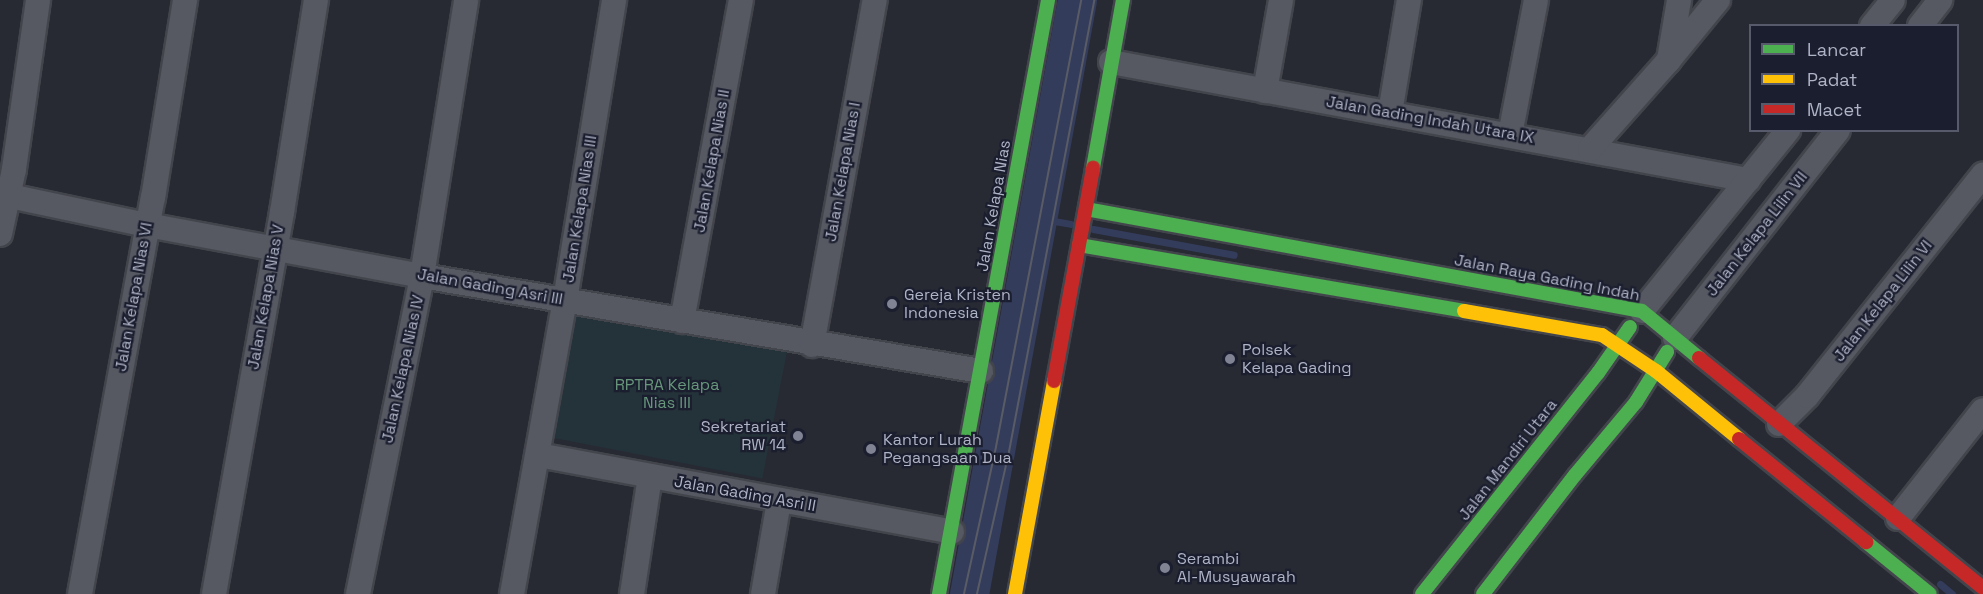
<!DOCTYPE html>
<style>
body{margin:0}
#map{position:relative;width:1983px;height:594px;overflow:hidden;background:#272a33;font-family:"Space Grotesk",sans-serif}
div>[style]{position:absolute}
.green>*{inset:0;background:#243239;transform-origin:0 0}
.stream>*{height:7px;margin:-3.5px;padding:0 3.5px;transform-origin:3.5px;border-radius:3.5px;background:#343c5c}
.river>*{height:39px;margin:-19.5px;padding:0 19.5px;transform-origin:19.5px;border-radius:19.5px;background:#343c5c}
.roads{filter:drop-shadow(2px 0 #43454c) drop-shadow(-2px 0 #43454c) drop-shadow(0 2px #43454c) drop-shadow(0 -2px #43454c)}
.street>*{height:24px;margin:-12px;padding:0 12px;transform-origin:12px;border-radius:12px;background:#565862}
.fast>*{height:14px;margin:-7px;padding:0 7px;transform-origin:7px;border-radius:7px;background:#4caf50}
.slow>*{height:14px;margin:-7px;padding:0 7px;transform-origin:7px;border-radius:7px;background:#ffc107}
.jam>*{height:14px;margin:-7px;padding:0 7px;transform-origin:7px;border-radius:7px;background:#c62828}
.tram>*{height:1.5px;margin:-0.75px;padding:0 0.75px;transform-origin:0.75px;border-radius:0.75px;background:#595c65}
.dots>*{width:16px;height:16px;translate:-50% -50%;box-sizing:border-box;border:3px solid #1a1e2e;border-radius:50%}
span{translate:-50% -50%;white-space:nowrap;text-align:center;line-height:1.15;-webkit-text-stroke:4.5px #1a1e2e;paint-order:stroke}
.street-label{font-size:16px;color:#afb3c6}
.poi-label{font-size:16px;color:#afb3c6}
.left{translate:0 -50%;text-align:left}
.right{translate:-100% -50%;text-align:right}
.park-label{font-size:16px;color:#67977b}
.legend{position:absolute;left:1749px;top:24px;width:210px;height:108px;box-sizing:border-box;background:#1a1e2e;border:2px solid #565a6b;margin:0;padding:8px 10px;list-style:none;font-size:18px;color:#afb3c6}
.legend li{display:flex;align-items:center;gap:12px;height:30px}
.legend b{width:30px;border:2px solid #565a6b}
</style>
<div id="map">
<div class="green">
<div style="left:572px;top:310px;width:219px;height:129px;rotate:11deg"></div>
</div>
<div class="stream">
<div style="left:1037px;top:218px;width:34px;rotate:10deg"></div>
<div style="left:1093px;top:229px;width:143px;rotate:10.4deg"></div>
<div style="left:1940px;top:584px;width:16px;rotate:40deg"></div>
</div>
<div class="river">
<div style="left:969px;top:594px;width:604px;rotate:-79.7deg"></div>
</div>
<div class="roads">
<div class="street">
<div style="left:1872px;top:26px;width:33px;rotate:-51deg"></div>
<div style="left:1920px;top:26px;width:33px;rotate:-52deg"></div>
<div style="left:1669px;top:60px;width:61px;rotate:-80.5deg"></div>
<div style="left:1111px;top:62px;width:648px;rotate:10.49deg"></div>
<div style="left:1265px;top:91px;width:92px;rotate:-80deg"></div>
<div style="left:1390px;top:113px;width:115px;rotate:-80.5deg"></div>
<div style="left:1510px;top:135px;width:137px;rotate:-79.1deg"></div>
<div style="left:1590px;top:149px;width:118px;rotate:-48.4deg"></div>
<div style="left:1668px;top:61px;width:79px;rotate:-50.7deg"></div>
<div style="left:0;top:194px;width:150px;rotate:11.9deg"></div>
<div style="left:147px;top:225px;width:280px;rotate:10.5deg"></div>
<div style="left:422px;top:276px;width:567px;rotate:9.65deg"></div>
<div style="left:0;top:234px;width:66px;rotate:-77.8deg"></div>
<div style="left:14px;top:169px;width:171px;rotate:-81.9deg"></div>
<div style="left:1642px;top:311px;width:233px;rotate:-51.1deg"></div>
<div style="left:682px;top:321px;width:326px;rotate:-79.6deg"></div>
<div style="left:1675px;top:338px;width:264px;rotate:-51.9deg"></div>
<div style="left:812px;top:345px;width:351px;rotate:-79.7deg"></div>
<div style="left:1779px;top:424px;width:40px;rotate:-45deg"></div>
<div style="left:1807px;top:396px;width:283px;rotate:-51.5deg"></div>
<div style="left:538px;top:455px;width:421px;rotate:10.5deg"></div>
<div style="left:1898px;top:518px;width:137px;rotate:-51.8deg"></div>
<div style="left:80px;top:594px;width:403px;rotate:-79.6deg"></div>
<div style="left:153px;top:198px;width:201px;rotate:-80.8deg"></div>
<div style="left:214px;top:594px;width:388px;rotate:-79.9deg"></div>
<div style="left:282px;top:212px;width:215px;rotate:-80.9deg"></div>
<div style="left:358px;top:594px;width:324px;rotate:-78.6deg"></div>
<div style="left:422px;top:276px;width:279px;rotate:-80.9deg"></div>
<div style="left:512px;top:594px;width:299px;rotate:-79.8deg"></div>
<div style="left:565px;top:300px;width:304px;rotate:-80.7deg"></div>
<div style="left:632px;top:594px;width:118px;rotate:-81.3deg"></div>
<div style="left:763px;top:594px;width:94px;rotate:-80.2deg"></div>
</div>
<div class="fast">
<div style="left:1093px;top:168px;width:171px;rotate:-79.9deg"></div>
<div style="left:1086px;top:209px;width:565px;rotate:10.4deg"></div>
<div style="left:1642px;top:311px;width:74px;rotate:39.5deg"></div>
<div style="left:1079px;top:245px;width:391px;rotate:9.7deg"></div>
<div style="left:1866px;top:542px;width:82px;rotate:39.1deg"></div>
<div style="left:939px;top:594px;width:604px;rotate:-79.6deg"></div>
<div style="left:1422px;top:594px;width:283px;rotate:-51.5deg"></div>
<div style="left:1598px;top:373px;width:56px;rotate:-55.2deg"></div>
<div style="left:1483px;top:594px;width:150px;rotate:-52.3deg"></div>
<div style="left:1575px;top:475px;width:95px;rotate:-50.1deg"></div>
<div style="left:1636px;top:402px;width:59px;rotate:-58.2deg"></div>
</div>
<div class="slow">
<div style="left:1464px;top:311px;width:140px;rotate:9.9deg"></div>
<div style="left:1602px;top:335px;width:65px;rotate:33.7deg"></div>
<div style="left:1656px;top:371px;width:107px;rotate:39.3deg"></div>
<div style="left:1015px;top:594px;width:217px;rotate:-79.6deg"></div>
</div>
<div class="jam">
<div style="left:1699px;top:358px;width:365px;rotate:39deg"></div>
<div style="left:1054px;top:381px;width:217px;rotate:-79.6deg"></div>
<div style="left:1739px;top:439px;width:164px;rotate:39deg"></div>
</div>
</div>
<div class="tram">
<div style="left:964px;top:594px;width:150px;rotate:-77.7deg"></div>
<div style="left:996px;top:447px;width:455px;rotate:-79.2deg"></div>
<div style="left:977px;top:594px;width:146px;rotate:-77.3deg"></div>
<div style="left:1009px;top:452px;width:460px;rotate:-79.3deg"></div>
</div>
<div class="dots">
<div style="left:892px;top:304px;background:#7f8393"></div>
<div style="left:1230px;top:359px;background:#7f8393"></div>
<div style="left:798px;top:436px;background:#7f8393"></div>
<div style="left:871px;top:449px;background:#7f8393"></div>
<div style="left:1165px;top:568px;background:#7f8393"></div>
</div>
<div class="street-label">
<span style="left:1430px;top:120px;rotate:10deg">Jalan Gading Indah Utara IX</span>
<span style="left:712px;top:161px;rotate:-80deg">Jalan Kelapa Nias II</span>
<span style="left:843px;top:172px;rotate:-80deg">Jalan Kelapa Nias I</span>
<span style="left:994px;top:206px;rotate:-80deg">Jalan Kelapa Nias</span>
<span style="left:580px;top:209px;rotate:-81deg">Jalan Kelapa Nias III</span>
<span style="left:1757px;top:234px;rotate:-52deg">Jalan Kelapa Lilin VII</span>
<span style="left:1547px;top:278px;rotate:11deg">Jalan Raya Gading Indah</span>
<span style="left:490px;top:287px;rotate:10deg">Jalan Gading Asri III</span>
<span style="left:134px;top:297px;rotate:-80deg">Jalan Kelapa Nias VI</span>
<span style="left:266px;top:297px;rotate:-80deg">Jalan Kelapa Nias V</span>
<span style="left:1883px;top:301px;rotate:-52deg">Jalan Kelapa Lilin VI</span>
<span style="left:403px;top:369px;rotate:-78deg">Jalan Kelapa Nias IV</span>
<span style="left:1508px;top:460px;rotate:-52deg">Jalan Mandiri Utara</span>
<span style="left:745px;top:494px;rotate:10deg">Jalan Gading Asri II</span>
</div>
<div class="poi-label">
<span class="left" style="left:904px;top:304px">Gereja Kristen<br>Indonesia</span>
<span class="left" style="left:1242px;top:359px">Polsek<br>Kelapa Gading</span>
<span class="right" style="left:786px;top:436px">Sekretariat<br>RW 14</span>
<span class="left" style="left:883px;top:449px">Kantor Lurah<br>Pegangsaan Dua</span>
<span class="left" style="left:1177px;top:568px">Serambi<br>Al-Musyawarah</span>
</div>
<div class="park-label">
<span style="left:667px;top:394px">RPTRA Kelapa<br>Nias III</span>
</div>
<ul class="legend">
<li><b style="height:8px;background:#4caf50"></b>Lancar</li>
<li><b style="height:8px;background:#ffc107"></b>Padat</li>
<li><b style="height:8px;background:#c62828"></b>Macet</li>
</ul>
</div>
